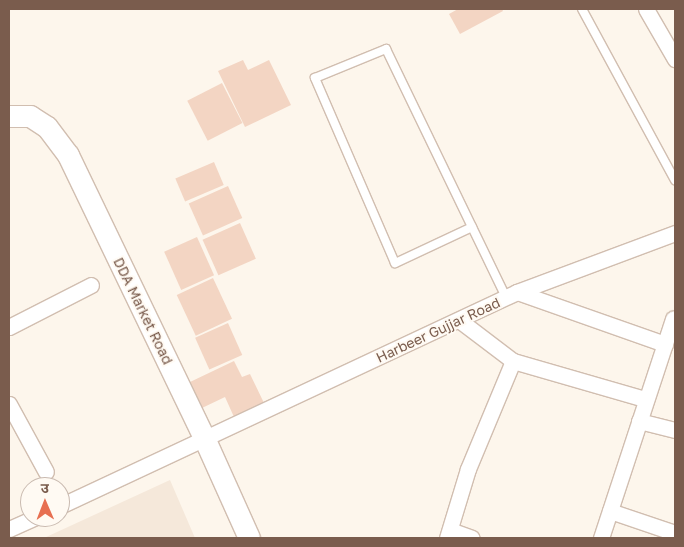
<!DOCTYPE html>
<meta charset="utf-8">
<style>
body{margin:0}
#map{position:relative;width:684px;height:547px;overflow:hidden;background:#fdf6ec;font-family:"Golos Text","Noto Sans Devanagari",sans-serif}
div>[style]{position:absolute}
.residential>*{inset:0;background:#f5e8da}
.building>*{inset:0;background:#f3d5c3;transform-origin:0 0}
.roads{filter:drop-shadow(1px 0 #d1beb0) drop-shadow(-1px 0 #d1beb0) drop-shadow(0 1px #d1beb0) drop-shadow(0 -1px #d1beb0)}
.lane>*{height:8px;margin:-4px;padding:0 4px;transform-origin:4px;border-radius:4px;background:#fff}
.street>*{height:15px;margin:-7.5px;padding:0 7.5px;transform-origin:7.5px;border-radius:7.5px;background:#fff}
.secondary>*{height:21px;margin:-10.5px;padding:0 10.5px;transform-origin:10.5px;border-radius:10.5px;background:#fff}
span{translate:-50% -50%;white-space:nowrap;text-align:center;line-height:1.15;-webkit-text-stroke:4px #fffaf3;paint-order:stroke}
.street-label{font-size:14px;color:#7a5c4d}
.frame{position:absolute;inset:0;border:10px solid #7a5c4d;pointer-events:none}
.north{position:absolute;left:20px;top:477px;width:50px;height:50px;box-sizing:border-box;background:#fffaf3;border:1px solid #cabbb1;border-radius:50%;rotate:359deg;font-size:14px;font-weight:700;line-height:20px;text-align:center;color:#7a5c4d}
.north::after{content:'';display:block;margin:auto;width:18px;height:22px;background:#e76f51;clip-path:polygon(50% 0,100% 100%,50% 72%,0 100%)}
</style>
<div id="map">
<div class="residential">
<div style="clip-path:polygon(170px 480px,195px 538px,44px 538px)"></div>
</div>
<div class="building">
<div style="clip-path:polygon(458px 9px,502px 9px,503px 11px,460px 34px,449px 14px)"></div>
<div style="clip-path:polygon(243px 60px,248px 70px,269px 60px,291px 105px,245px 127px,218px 71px)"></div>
<div style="left:222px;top:83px;width:45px;height:39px;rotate:63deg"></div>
<div style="left:214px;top:162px;width:25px;height:42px;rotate:67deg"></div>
<div style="left:228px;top:186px;width:35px;height:43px;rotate:66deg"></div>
<div style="left:240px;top:223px;width:39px;height:41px;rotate:66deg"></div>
<div style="left:197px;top:237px;width:42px;height:36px;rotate:66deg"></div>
<div style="left:213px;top:278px;width:45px;height:40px;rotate:65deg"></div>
<div style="left:228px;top:323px;width:35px;height:36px;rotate:66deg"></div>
<div style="clip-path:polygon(234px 361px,242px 377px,250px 374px,264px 403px,234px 417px,225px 397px,202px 408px,190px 382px)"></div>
</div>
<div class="roads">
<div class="lane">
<div style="left:582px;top:9px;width:195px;rotate:61.5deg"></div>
<div style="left:472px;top:227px;width:85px;rotate:154.9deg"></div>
<div style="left:395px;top:263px;width:202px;rotate:-113.4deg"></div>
<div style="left:315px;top:78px;width:77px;rotate:-22.2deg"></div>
<div style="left:386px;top:49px;width:276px;rotate:64.2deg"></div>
</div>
<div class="street">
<div style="left:646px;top:9px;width:58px;rotate:59.9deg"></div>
<div style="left:517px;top:292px;width:157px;rotate:19.4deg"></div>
<div style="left:459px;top:320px;width:68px;rotate:37.2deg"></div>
<div style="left:513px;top:361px;width:137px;rotate:16.1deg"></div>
<div style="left:9px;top:327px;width:92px;rotate:-27.1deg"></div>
<div style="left:9px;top:404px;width:77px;rotate:61.4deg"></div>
<div style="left:639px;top:421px;width:37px;rotate:14deg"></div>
<div style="left:60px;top:506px;width:505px;rotate:-25.09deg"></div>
<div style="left:517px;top:292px;width:169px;rotate:-20.5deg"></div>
<div style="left:610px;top:511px;width:69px;rotate:18.7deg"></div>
<div style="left:9px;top:529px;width:30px;rotate:-24deg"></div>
<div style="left:450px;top:530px;width:23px;rotate:20deg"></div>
<div style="left:447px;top:538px;width:72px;rotate:-73.1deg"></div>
<div style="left:468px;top:469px;width:117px;rotate:-67.4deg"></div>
<div style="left:601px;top:538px;width:231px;rotate:-71.8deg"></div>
</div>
<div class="secondary">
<div style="left:9px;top:116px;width:21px"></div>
<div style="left:30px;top:116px;width:20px;rotate:33deg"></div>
<div style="left:47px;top:127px;width:35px;rotate:53deg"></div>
<div style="left:68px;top:155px;width:316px;rotate:64.3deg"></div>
<div style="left:205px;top:440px;width:107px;rotate:65.8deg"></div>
</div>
</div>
<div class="street-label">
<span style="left:143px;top:311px;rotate:64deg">DDA Market Road</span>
<span style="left:438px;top:330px;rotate:-25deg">Harbeer Gujjar Road</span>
</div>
<div class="frame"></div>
<div class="north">उ</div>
</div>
